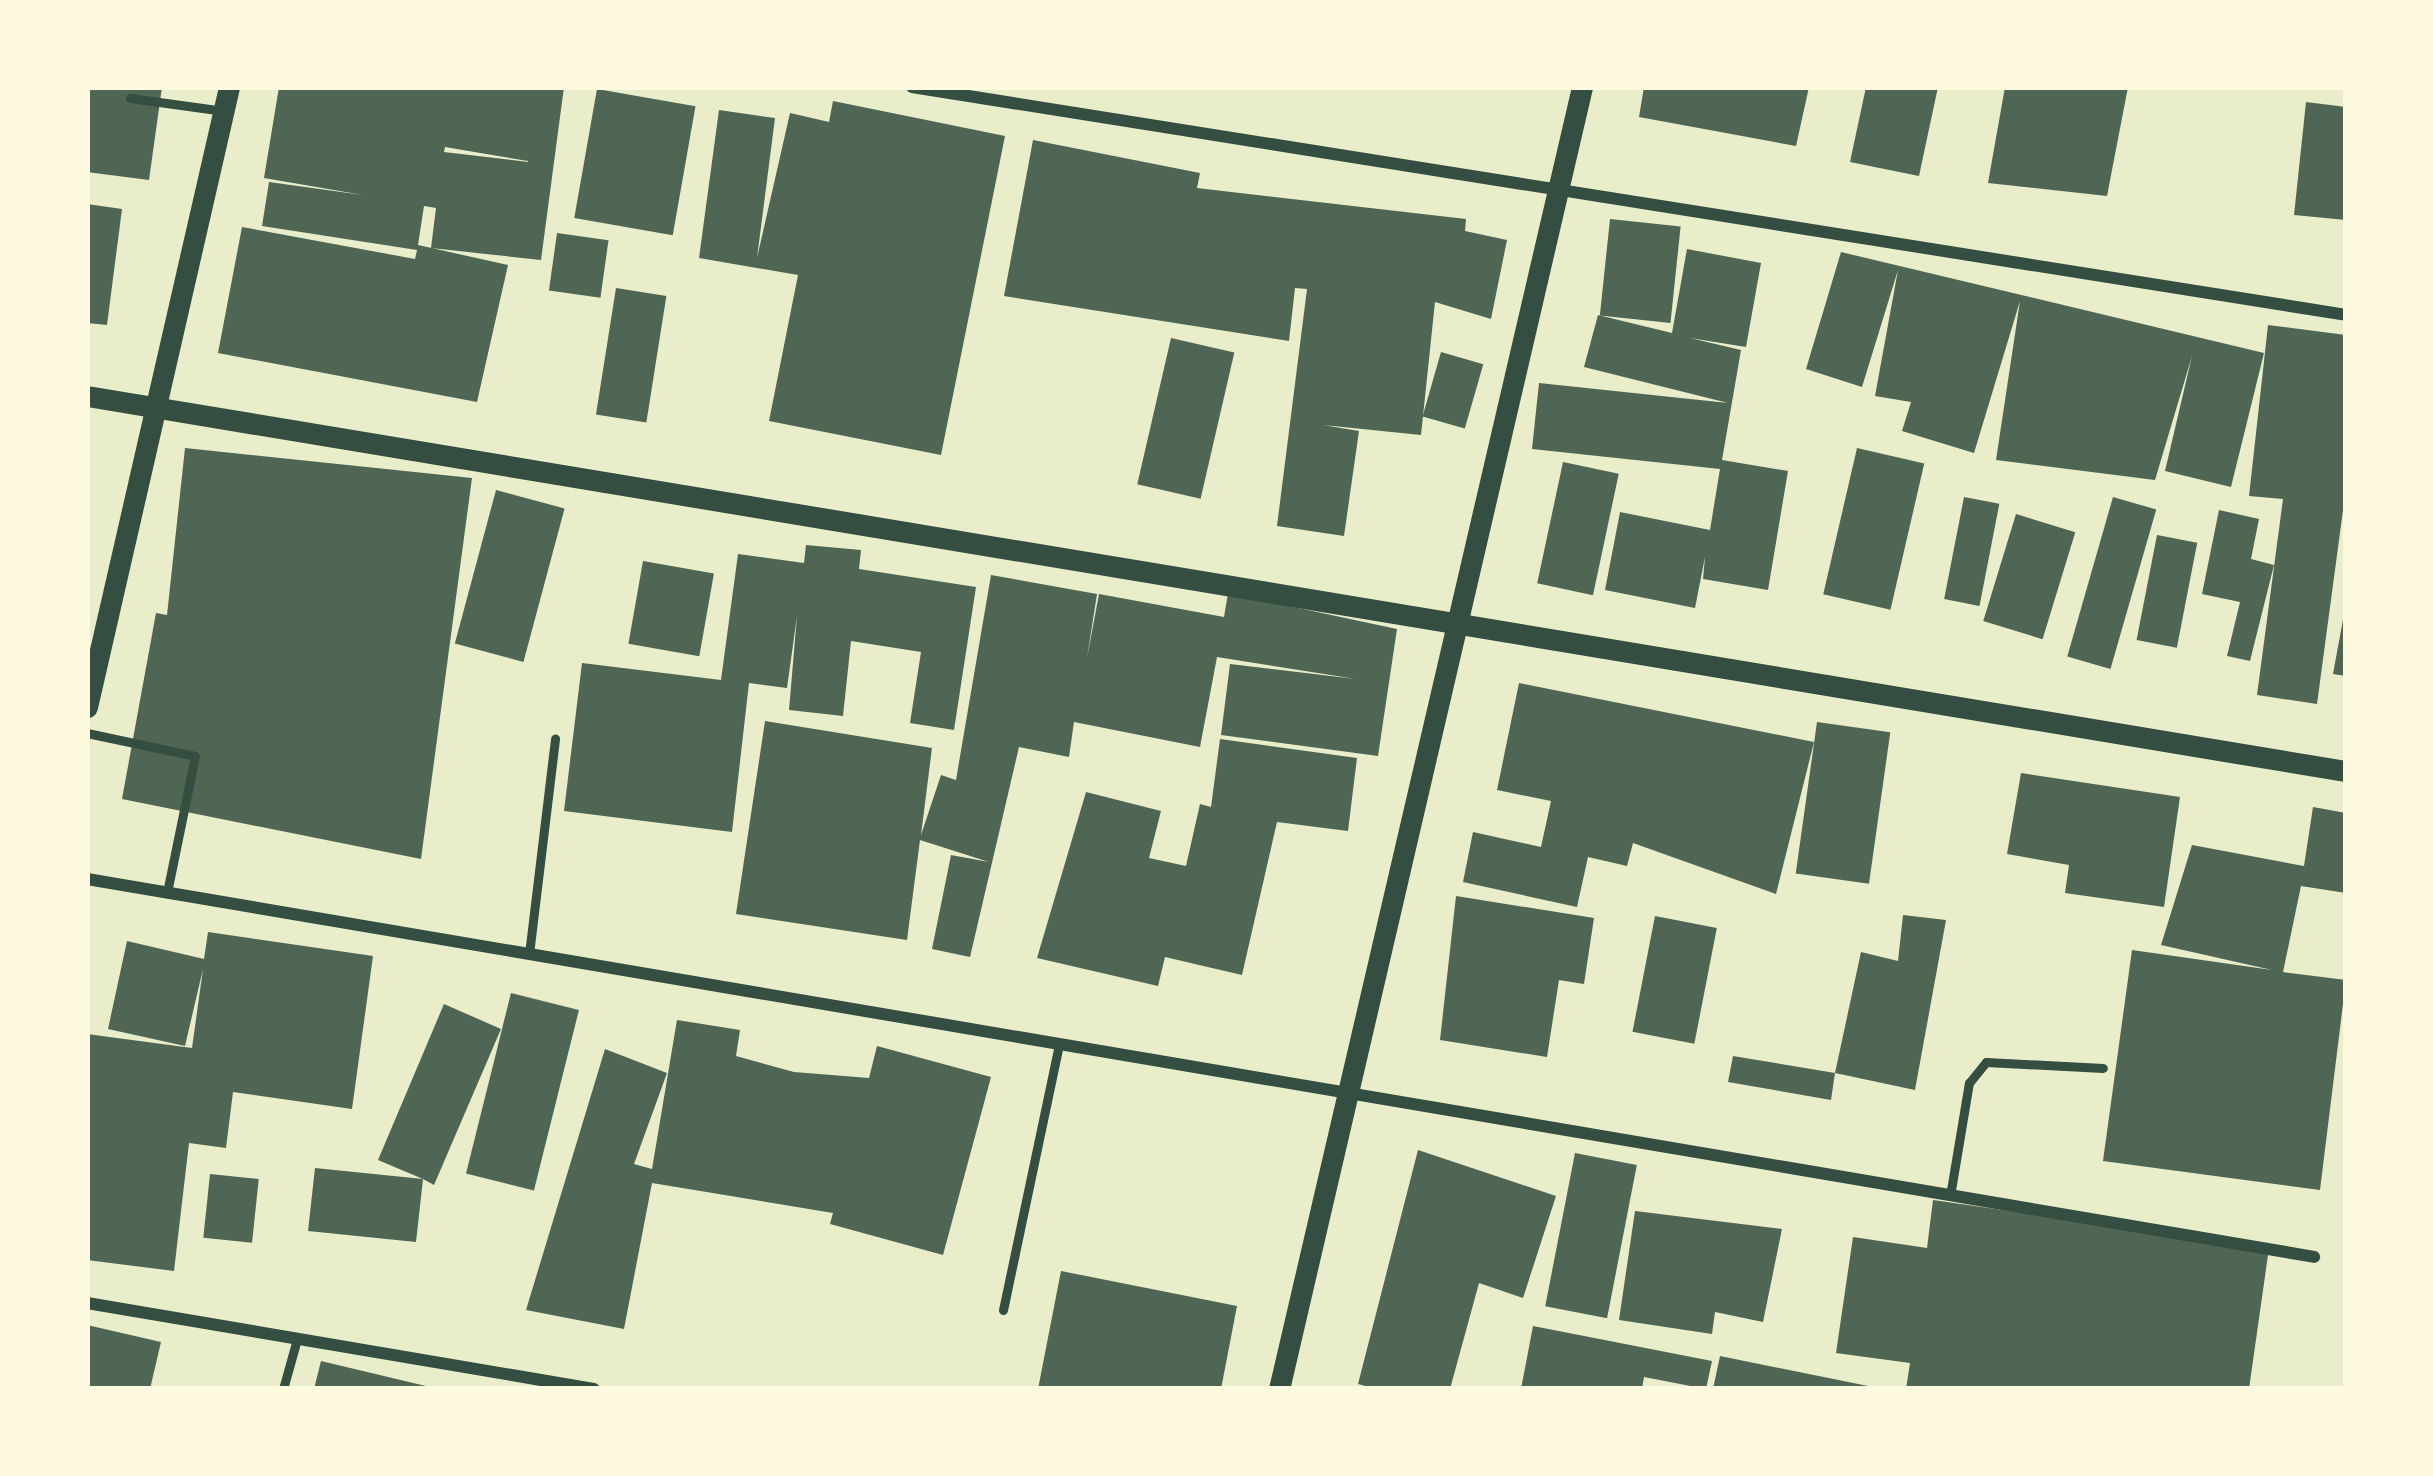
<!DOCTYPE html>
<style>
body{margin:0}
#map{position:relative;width:2433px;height:1476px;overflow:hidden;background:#e9edc9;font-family:Literata,serif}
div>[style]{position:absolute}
.building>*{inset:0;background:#4f6655;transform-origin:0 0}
.service>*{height:9px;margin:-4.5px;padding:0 4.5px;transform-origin:4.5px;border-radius:4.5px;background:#344e41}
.minor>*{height:12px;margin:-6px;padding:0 6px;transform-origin:6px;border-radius:6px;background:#344e41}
.tertiary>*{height:21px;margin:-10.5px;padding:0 10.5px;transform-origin:10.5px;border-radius:10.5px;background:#344e41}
span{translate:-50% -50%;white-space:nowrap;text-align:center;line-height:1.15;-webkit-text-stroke:9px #fefae0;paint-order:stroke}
.frame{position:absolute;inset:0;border:90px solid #fefae0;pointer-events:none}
</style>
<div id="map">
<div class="building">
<div style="clip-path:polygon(87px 87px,162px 87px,149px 180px,87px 172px)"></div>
<div style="clip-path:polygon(evenodd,279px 87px,564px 87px,541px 260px,431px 248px,436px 208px,424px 206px,418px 245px,508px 265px,477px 402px,218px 353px,242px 227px,415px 259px,417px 250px,262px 226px,269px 182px,363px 195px,264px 178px,279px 87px,445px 147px,528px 161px,528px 162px,444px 152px,445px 147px)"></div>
<div style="clip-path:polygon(1644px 87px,1809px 87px,1796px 146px,1639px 117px)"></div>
<div style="clip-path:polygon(1866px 87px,1938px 87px,1919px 176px,1850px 162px)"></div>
<div style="clip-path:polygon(2005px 87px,2128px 87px,2107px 196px,1988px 183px)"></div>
<div style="left:597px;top:89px;width:100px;height:131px;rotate:10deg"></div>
<div style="clip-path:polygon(833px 101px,1005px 136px,941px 455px,769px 421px,798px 275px,699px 258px,719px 110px,775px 118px,757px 258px,790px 113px,829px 122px)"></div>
<div style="clip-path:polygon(2306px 102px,2346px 107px,2346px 220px,2294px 215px)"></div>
<div style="clip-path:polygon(1033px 140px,1200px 173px,1197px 188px,1466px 219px,1465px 231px,1507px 240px,1491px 319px,1435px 302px,1421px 435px,1323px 425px,1359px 431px,1344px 536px,1277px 526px,1307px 289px,1295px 288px,1289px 341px,1004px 296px)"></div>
<div style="clip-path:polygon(87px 204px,122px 209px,107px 325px,87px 323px)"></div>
<div style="left:1610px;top:219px;width:71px;height:97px;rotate:6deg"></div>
<div style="left:557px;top:233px;width:52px;height:58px;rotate:8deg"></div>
<div style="clip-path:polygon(1687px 249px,1761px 263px,1746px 347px,1690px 338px,1741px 350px,1722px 460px,1788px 471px,1768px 590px,1703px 579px,1705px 557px,1695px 608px,1605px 590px,1620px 512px,1710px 530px,1720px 469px,1532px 449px,1539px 383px,1728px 403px,1584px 367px,1598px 315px,1672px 333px)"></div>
<div style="clip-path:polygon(1841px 252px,2264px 353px,2231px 487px,2165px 471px,2192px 356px,2155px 480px,1996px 460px,2020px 301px,1974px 453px,1902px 431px,1911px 402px,1875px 396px,1898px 270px,1862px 387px,1806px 369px)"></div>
<div style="left:616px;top:288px;width:51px;height:128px;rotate:9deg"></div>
<div style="clip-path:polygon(2268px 325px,2346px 335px,2346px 488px,2317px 704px,2257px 695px,2283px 499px,2249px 496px)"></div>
<div style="left:1171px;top:338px;width:65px;height:150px;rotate:13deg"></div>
<div style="left:1441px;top:352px;width:44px;height:67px;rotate:16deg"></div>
<div style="clip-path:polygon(185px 448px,472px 478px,421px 859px,122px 799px,156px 613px,167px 615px)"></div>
<div style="left:1857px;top:448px;width:69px;height:150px;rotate:13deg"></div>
<div style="left:1563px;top:462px;width:57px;height:124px;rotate:12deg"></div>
<div style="left:496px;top:490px;width:71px;height:159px;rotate:15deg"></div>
<div style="left:1964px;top:497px;width:36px;height:104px;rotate:11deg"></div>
<div style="left:2113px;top:497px;width:45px;height:166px;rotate:16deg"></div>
<div style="clip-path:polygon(2219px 510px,2259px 519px,2251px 559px,2274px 565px,2250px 661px,2227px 656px,2240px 602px,2202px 594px)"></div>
<div style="left:2016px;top:514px;width:62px;height:112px;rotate:17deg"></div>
<div style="left:2157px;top:535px;width:41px;height:107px;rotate:11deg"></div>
<div style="clip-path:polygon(806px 545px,861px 550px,859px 569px,976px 587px,954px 730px,910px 723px,921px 652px,851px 641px,843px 716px,789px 710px,797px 616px,787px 688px,749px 683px,732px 832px,564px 811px,582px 663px,721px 680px,738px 554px,804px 563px)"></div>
<div style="left:643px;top:561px;width:72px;height:84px;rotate:10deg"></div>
<div style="clip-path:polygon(991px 575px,1097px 594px,1087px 658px,1099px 594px,1224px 617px,1228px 593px,1397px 629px,1378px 756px,1221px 735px,1230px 664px,1356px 679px,1217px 657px,1200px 747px,1074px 722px,1069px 757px,1019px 747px,970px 957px,932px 949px,951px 855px,989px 862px,920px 840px,907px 940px,736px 914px,765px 721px,932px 748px,921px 835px,941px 775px,956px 780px)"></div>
<div style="clip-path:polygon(2344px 614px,2346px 614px,2346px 676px,2333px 674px)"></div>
<div style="clip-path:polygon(1519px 683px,1814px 742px,1776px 894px,1633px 843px,1627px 866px,1588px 857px,1577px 907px,1463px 882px,1473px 832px,1541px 847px,1551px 801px,1497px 790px)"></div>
<div style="left:1817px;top:722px;width:74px;height:153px;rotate:8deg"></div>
<div style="clip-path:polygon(1220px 739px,1357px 758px,1348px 831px,1277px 822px,1242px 975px,1165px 957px,1158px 986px,1037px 958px,1086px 792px,1161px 811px,1149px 858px,1186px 866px,1200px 804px,1211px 807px)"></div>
<div style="clip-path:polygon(2021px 773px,2180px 797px,2164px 907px,2065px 893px,2069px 865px,2007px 854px)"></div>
<div style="clip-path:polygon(2313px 807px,2346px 813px,2346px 893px,2301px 886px,2283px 972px,2346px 980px,2320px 1190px,2103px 1161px,2132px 950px,2272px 970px,2161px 945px,2192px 845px,2304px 866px)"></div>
<div style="clip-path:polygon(1456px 896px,1594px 918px,1584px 984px,1559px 980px,1547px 1057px,1440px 1040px)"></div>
<div style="clip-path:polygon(1903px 915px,1946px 920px,1915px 1090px,1835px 1073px,1831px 1100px,1728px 1082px,1733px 1056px,1835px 1073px,1861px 952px,1898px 961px)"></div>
<div style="left:1655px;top:916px;width:63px;height:118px;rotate:11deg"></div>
<div style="clip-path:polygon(208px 932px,373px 956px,352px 1109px,233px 1092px,226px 1148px,189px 1143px,174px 1271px,87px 1260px,87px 1034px,192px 1048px,203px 969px,185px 1046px,108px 1029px,127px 941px,204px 959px)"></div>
<div style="left:511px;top:993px;width:70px;height:186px;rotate:14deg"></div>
<div style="clip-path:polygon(444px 1004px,501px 1029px,434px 1185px,423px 1179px,416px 1242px,308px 1231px,315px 1168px,423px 1179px,378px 1160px)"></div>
<div style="clip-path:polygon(677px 1020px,740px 1030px,736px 1056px,794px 1072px,869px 1078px,877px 1046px,991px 1077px,943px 1255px,830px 1224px,833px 1213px,652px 1183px,624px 1329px,526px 1310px,605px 1049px,667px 1073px,634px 1164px,652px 1169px)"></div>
<div style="clip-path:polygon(1418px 1150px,1556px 1196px,1523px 1298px,1479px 1283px,1450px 1389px,1376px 1389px,1358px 1384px)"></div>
<div style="left:1575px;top:1153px;width:63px;height:156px;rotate:11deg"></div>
<div style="left:210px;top:1174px;width:49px;height:64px;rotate:6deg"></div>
<div style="clip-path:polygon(1933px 1200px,2269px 1248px,2249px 1389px,1906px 1389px,1910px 1363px,1836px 1353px,1853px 1237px,1927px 1248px)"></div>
<div style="clip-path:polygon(1635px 1211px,1782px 1229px,1763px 1322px,1715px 1312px,1712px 1334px,1619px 1320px)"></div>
<div style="clip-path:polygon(1061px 1271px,1237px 1306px,1221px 1389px,1038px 1389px)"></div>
<div style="clip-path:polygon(87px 1325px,161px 1342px,150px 1389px,87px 1389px)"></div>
<div style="clip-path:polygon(1533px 1326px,1712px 1361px,1706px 1389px,1644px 1377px,1642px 1389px,1521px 1389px)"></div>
<div style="clip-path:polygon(1720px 1356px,1873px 1387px,1873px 1389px,1713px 1389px)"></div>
<div style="clip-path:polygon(321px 1361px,430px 1387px,429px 1389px,314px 1389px)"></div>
</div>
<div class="service">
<div style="left:130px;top:98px;width:95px;rotate:7.9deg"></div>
<div style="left:87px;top:733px;width:110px;rotate:12deg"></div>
<div style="left:195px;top:756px;width:140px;rotate:101.6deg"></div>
<div style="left:529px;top:954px;width:217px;rotate:-83.1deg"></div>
<div style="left:1950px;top:1196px;width:115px;rotate:-80.5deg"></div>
<div style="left:1969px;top:1083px;width:27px;rotate:-51deg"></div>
<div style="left:1986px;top:1062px;width:117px;rotate:2.9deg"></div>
<div style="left:1003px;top:1310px;width:271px;rotate:-78.1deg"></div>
<div style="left:283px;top:1389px;width:52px;rotate:-74.4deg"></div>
</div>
<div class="minor">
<div style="left:912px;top:87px;width:1452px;rotate:9.03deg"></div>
<div style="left:87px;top:879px;width:2259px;rotate:9.63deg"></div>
<div style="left:87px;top:1303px;width:514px;rotate:9.63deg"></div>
</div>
<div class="tertiary">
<div style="left:87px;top:396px;width:2290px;rotate:9.43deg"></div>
<div style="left:87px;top:707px;width:636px;rotate:-77.1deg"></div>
<div style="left:1279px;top:1389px;width:1337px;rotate:-76.9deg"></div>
</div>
<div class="frame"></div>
</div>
